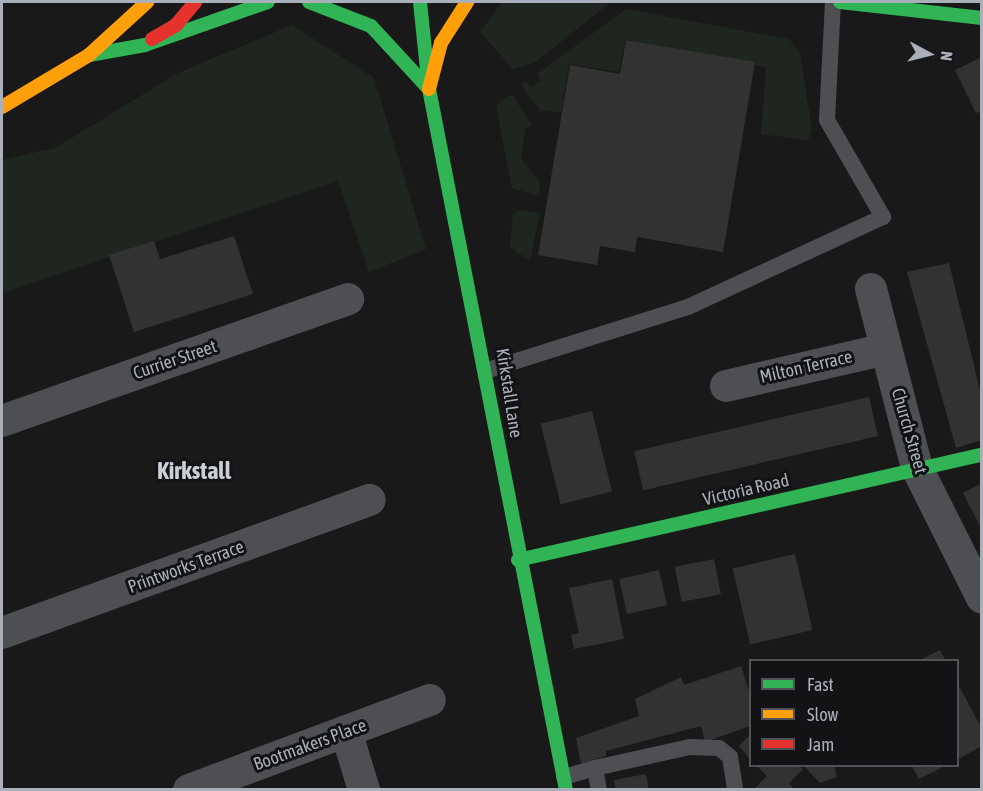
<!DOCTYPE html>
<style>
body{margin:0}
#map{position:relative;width:983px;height:791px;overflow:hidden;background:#191919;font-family:"Asap Condensed",sans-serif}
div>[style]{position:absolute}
.green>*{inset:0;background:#1f261f}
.building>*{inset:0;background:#323233;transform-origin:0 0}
.lane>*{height:16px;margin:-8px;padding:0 8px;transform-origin:8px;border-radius:8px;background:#4d4f52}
.street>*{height:32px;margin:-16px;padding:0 16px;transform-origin:16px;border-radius:16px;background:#4d4f52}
.fast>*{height:14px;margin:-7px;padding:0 7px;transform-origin:7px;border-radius:7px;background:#30b455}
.slow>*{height:14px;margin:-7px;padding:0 7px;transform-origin:7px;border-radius:7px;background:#ff9f0a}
.jam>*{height:14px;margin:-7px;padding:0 7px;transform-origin:7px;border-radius:7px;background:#e5322d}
span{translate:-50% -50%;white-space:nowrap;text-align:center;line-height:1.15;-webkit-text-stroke:6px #131315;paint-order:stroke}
.street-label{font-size:18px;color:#aab0ba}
.district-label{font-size:24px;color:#cbcfd6;font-weight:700}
.frame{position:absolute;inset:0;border:3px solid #aab0ba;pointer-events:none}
.legend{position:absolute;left:749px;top:659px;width:210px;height:108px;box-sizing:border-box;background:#131315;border:2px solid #4f5257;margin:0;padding:8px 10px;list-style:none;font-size:18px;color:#aab0ba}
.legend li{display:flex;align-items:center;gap:12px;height:30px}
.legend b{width:30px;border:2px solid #4f5257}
.north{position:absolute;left:899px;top:24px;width:60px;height:60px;-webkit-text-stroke:4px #131315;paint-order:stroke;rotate:97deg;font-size:16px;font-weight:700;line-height:24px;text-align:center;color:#aab0ba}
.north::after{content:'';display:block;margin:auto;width:21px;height:27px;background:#aab0ba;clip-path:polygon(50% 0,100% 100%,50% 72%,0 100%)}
</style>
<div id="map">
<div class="green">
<div style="clip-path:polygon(502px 2px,592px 2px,608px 4px,536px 62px,513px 69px,480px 32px)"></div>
<div style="clip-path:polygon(626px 9px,789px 39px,800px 53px,812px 130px,808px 140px,761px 134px,766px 67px,625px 39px,619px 72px,569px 64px,561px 112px,541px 111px,521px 85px,526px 81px,531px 87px,541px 80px,537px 74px)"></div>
<div style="clip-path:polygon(292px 25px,374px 78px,426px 249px,369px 272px,338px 181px,2px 293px,2px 160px,55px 148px,178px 73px)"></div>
<div style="clip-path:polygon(508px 96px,513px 96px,532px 125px,525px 129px,521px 159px,540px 183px,539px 196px,512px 188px,496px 106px)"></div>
<div style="clip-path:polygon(522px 210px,540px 213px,530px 261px,510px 247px,513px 213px)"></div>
</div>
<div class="building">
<div style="clip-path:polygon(626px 40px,755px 62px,723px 252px,637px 237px,635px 252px,600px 246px,597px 265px,538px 255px,570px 65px,620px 74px)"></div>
<div style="clip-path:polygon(982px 57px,982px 111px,976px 113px,955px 70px)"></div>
<div style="clip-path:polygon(234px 236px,253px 294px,134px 332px,109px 255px,154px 241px,160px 259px)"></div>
<div style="clip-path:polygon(949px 263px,982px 398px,982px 440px,956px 448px,907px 272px)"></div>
<div style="left:869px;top:397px;width:40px;height:241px;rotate:77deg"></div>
<div style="left:592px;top:411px;width:83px;height:53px;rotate:76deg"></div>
<div style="clip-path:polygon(982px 483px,982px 530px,963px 493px)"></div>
<div style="left:795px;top:554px;width:78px;height:64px;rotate:77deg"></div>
<div style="left:714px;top:559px;width:36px;height:40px;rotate:79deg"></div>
<div style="left:659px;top:570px;width:36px;height:41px;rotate:77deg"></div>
<div style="clip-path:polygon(612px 579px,624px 639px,574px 649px,571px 635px,579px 633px,569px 588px)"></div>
<div style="clip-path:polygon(940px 650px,945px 660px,920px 660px)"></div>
<div style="clip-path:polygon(741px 666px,750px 694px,750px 726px,705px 742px,701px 726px,606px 751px,606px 756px,581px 764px,576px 738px,639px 716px,635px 699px,681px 677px,684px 685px)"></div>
<div style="clip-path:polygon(958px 684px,982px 729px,982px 746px,958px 759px)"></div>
<div style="clip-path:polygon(750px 735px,750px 759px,739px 746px)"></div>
<div style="clip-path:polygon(757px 766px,799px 766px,803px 769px,789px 783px,795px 790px,753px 790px,767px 776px)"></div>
<div style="clip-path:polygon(804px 766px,834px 766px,837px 777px,820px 783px)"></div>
<div style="clip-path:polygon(912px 766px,945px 766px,919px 779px)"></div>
<div style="clip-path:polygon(646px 774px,649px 790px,616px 790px,614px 780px)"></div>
</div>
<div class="lane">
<div style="left:488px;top:370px;width:210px;rotate:-17.5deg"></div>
<div style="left:688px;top:307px;width:215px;rotate:-24.8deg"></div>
<div style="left:883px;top:217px;width:112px;rotate:-120deg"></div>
<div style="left:827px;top:120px;width:118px;rotate:-87.1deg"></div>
<div style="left:595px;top:768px;width:97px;rotate:-12.5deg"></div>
<div style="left:690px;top:747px;width:29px;rotate:2deg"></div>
<div style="left:719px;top:748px;width:14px;rotate:39deg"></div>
<div style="left:730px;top:757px;width:33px;rotate:81deg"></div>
<div style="left:564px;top:777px;width:32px;rotate:-16deg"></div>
<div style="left:595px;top:768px;width:22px;rotate:80deg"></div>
</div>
<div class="street">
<div style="left:871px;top:289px;width:185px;rotate:75.6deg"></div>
<div style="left:917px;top:468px;width:145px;rotate:63.4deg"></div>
<div style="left:726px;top:386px;width:164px;rotate:-13deg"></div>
<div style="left:2px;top:421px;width:367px;rotate:-19.4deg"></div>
<div style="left:2px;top:633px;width:391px;rotate:-19.9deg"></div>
<div style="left:346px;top:731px;width:62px;rotate:73deg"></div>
<div style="left:189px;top:790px;width:257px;rotate:-20.5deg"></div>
</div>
<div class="fast">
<div style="left:309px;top:2px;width:66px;rotate:21.2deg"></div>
<div style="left:371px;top:26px;width:86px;rotate:47.4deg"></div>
<div style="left:420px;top:2px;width:87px;rotate:84.1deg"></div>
<div style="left:429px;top:89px;width:714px;rotate:78.94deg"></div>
<div style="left:840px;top:2px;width:143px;rotate:6.4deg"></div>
<div style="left:89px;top:55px;width:57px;rotate:-10.1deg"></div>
<div style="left:145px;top:45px;width:130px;rotate:-19.3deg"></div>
<div style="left:518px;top:560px;width:476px;rotate:-12.8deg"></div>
</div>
<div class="slow">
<div style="left:429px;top:89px;width:48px;rotate:-75.4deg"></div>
<div style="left:441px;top:43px;width:49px;rotate:-57.6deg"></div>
<div style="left:2px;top:107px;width:101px;rotate:-30.9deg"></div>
<div style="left:89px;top:55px;width:79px;rotate:-42.4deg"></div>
</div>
<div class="jam">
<div style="left:152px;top:39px;width:28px;rotate:-30deg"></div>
<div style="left:176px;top:25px;width:30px;rotate:-50deg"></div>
</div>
<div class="street-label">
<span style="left:175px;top:360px;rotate:-19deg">Currier Street</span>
<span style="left:806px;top:367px;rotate:-13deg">Milton Terrace</span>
<span style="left:509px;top:393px;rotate:81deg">Kirkstall Lane</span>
<span style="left:909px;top:431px;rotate:74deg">Church Street</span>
<span style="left:746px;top:490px;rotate:-13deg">Victoria Road</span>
<span style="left:186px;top:567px;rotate:-20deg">Printworks Terrace</span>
<span style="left:310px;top:745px;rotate:-20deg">Bootmakers Place</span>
</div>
<div class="district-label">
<span style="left:194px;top:471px">Kirkstall</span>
</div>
<div class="frame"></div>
<ul class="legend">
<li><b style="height:8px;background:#30b455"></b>Fast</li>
<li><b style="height:8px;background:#ff9f0a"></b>Slow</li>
<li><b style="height:8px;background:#e5322d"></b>Jam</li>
</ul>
<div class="north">N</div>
</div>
